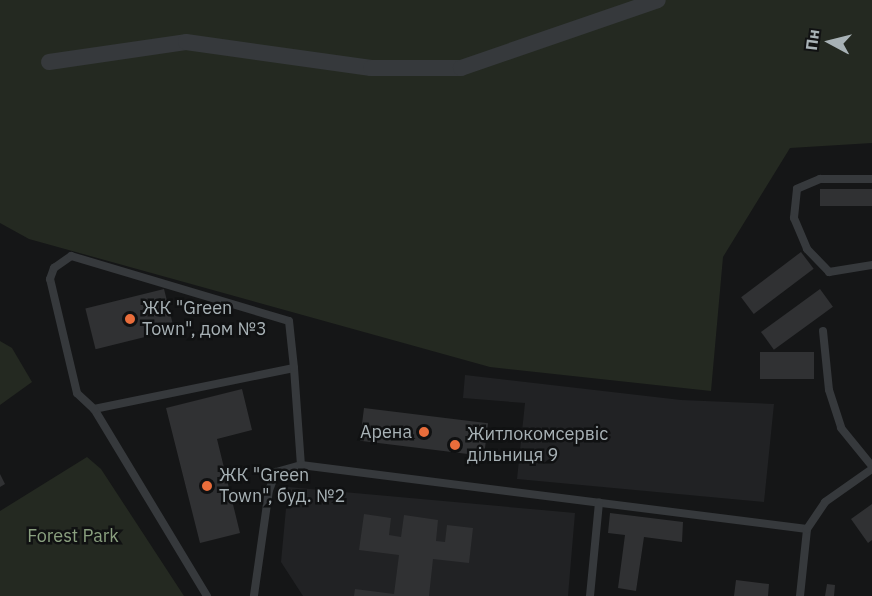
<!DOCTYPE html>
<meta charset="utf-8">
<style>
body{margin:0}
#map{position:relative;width:872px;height:596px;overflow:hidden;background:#151617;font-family:"IBM Plex Sans",sans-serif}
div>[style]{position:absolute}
.built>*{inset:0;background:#212224}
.green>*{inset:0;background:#242921}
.building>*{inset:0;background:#303133;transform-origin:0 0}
.lane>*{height:8px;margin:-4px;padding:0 4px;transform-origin:4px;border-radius:4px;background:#36393c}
.street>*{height:16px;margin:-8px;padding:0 8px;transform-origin:8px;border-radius:8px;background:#36393c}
.dots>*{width:16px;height:16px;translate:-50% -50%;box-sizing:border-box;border:3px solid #101112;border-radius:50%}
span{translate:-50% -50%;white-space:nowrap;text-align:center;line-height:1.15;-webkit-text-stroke:5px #101112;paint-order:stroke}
.poi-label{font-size:18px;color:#a8b2b6}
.left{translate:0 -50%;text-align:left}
.right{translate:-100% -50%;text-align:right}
.park-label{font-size:18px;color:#8aa07f}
.north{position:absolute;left:800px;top:12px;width:60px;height:60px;-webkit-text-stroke:4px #101112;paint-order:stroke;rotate:277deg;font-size:16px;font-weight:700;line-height:24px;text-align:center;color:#a8b2b6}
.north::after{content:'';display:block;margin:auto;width:21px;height:27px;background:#a8b2b6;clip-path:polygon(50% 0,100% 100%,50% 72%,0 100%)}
</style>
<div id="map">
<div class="built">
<div style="clip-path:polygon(465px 375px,681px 400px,774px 404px,764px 502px,517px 479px,525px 403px,463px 398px)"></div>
<div style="clip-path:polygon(288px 487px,575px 513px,568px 596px,303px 596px,281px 562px)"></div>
</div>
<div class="green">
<div style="clip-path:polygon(0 0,872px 0,872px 143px,790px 148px,723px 257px,711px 391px,490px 367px,29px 239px,0 223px)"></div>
<div style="clip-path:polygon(0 341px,12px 348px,32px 382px,0 405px)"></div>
<div style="clip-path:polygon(87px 457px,101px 469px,184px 596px,0 596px,0 511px)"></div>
</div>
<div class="building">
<div style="left:872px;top:189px;width:17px;height:52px;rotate:90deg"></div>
<div style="left:801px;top:252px;width:21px;height:75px;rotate:53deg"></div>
<div style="left:164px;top:289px;width:42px;height:81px;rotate:76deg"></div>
<div style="left:820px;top:289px;width:22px;height:73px;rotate:54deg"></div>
<div style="left:814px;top:352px;width:27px;height:54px;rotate:90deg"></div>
<div style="clip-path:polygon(242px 389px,252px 430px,217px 439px,240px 533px,200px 543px,166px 408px)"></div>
<div style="left:364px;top:408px;width:125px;height:33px;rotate:7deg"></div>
<div style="clip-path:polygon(0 474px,5px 484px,0 487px)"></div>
<div style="clip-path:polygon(872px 504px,872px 540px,868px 543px,851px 519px)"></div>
<div style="clip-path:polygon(610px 513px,683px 522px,682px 542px,644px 537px,636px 591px,618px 588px,625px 535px,608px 533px)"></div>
<div style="clip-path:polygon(364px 514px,391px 518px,389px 535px,401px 537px,404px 515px,438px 520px,436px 541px,445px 542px,447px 525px,473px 528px,469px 563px,433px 559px,429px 596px,354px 596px,355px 589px,394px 594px,399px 555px,359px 550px)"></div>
<div style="clip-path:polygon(736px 580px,769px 584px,768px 596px,734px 596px)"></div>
<div style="clip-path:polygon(827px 584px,835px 585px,834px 596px,825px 596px)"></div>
</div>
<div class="lane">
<div style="left:872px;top:179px;width:52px;rotate:180deg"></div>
<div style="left:820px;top:179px;width:25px;rotate:157deg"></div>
<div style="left:797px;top:189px;width:29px;rotate:96deg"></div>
<div style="left:794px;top:218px;width:34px;rotate:67deg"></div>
<div style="left:807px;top:249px;width:32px;rotate:46deg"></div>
<div style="left:829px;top:272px;width:44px;rotate:-9.2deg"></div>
<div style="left:823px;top:331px;width:59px;rotate:84.2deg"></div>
<div style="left:829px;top:390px;width:40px;rotate:72deg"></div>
<div style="left:841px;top:428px;width:49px;rotate:50.8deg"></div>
<div style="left:94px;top:409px;width:204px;rotate:-11.6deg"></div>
<div style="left:294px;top:368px;width:97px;rotate:85.9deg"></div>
<div style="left:301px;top:465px;width:26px;rotate:164deg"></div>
<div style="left:276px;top:472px;width:19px;rotate:111deg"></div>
<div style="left:269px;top:490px;width:107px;rotate:98.1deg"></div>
<div style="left:301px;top:465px;width:510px;rotate:7.21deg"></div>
<div style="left:207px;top:596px;width:218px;rotate:-121.1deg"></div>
<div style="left:94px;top:409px;width:23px;rotate:-137deg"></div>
<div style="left:77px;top:393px;width:117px;rotate:-103.3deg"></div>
<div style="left:50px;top:279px;width:12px;rotate:-70deg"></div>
<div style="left:54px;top:268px;width:21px;rotate:-35deg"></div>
<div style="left:71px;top:256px;width:227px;rotate:16.6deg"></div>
<div style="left:289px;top:321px;width:47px;rotate:83.9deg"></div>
<div style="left:590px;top:596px;width:94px;rotate:-84.5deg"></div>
<div style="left:800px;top:596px;width:67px;rotate:-84deg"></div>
<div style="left:807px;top:529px;width:32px;rotate:-56deg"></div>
<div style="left:825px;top:502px;width:57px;rotate:-35.1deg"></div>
</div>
<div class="street">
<div style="left:49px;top:62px;width:138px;rotate:-8.3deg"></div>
<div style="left:186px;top:42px;width:187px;rotate:8deg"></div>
<div style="left:371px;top:68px;width:90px"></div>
<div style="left:461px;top:68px;width:208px;rotate:-19deg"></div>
</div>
<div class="dots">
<div style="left:130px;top:319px;background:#e96d3b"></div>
<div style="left:424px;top:432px;background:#e96d3b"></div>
<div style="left:455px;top:445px;background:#e96d3b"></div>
<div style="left:207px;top:486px;background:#e96d3b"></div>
</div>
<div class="poi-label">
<span class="left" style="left:142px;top:319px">ЖК "Green<br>Town", дом №3</span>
<span class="right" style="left:412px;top:432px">Арена</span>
<span class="left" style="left:467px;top:445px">Житлокомсервіс<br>дільниця 9</span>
<span class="left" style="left:219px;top:486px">ЖК "Green<br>Town", буд. №2</span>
</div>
<div class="park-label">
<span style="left:73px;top:536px">Forest Park</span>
</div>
<div class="north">Пн</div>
</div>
